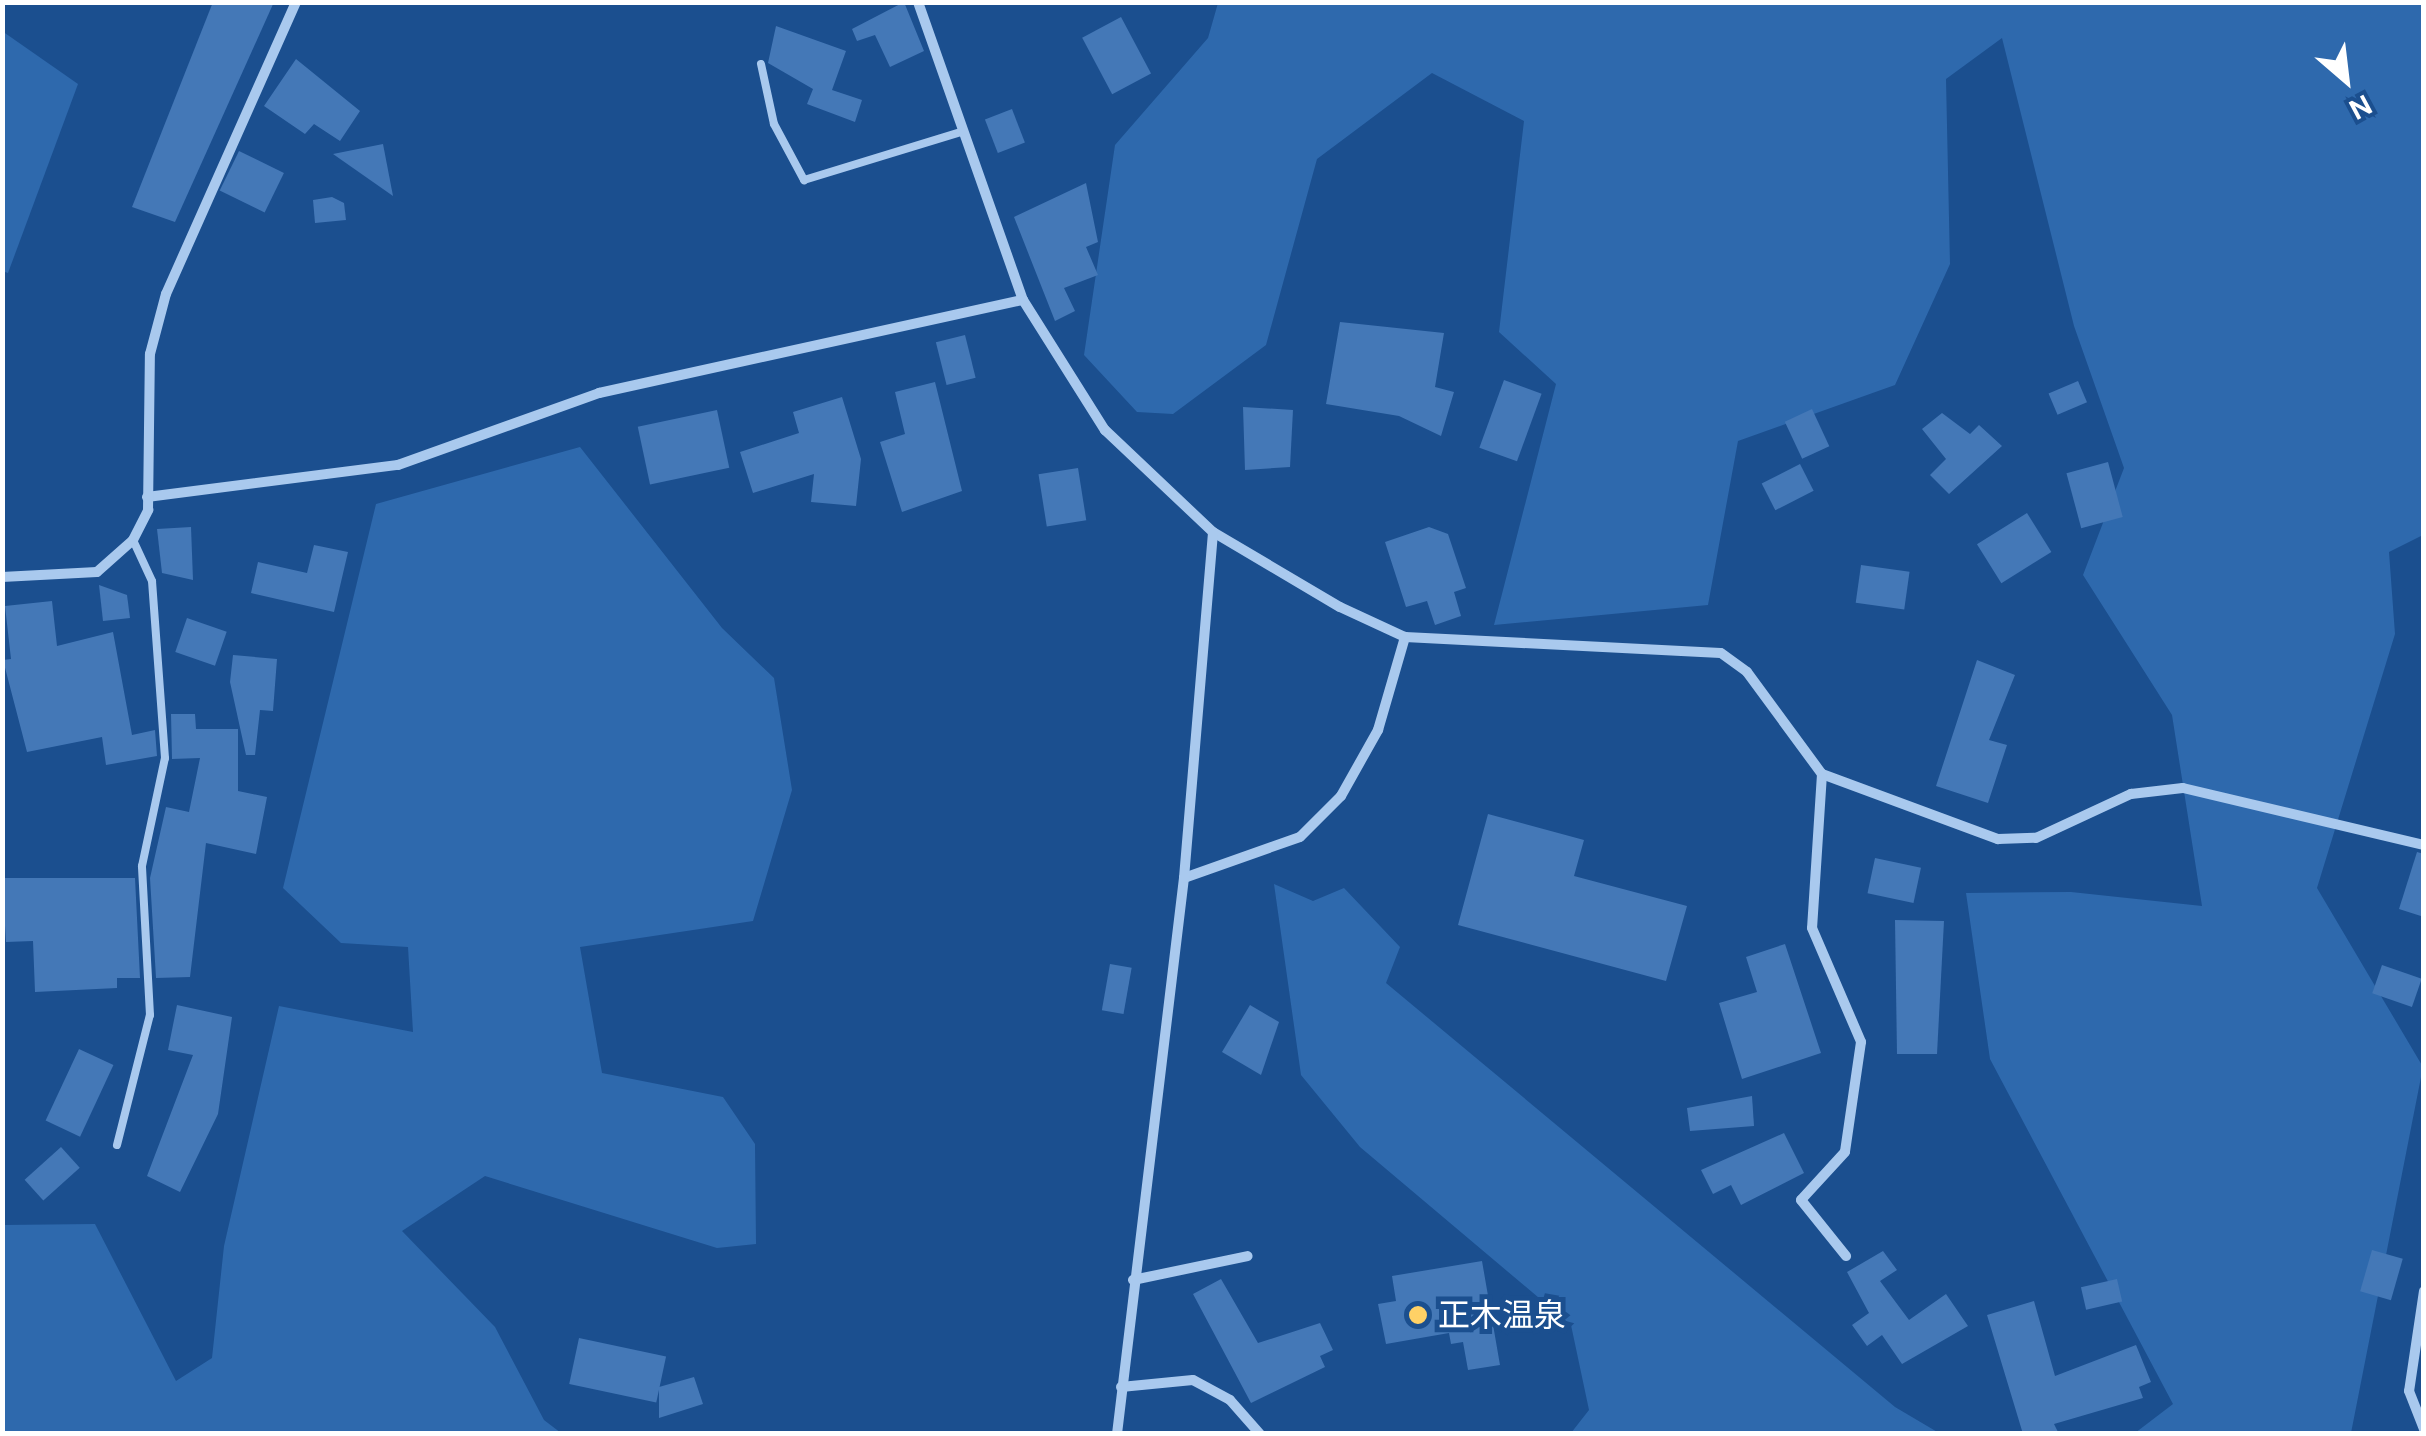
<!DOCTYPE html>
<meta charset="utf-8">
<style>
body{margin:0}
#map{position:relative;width:2426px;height:1436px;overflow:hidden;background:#1b4f8f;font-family:"DM Sans","Noto Sans JP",sans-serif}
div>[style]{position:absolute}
.green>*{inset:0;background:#2e69ad}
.building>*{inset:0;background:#4478b7;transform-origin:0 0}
.service>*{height:8px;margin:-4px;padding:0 4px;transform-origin:4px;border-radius:4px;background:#a9c9ee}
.minor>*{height:10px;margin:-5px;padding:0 5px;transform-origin:5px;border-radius:5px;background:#a9c9ee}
.dots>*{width:28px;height:28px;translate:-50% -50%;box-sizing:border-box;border:5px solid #1b4f8f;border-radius:50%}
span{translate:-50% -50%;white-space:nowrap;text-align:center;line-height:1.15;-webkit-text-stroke:10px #1b4f8f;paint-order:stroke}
.poi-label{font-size:32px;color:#fff}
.left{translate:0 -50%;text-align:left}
.frame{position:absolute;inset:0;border:5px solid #fff;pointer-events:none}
.north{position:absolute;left:2296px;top:30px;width:100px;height:100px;-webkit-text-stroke:8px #1b4f8f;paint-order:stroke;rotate:152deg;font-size:28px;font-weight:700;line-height:40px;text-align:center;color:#fff}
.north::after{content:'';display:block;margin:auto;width:35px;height:45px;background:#fff;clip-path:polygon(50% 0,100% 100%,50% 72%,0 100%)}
</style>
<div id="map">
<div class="green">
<div style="clip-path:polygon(1218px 3px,2423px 3px,2423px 535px,2389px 552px,2395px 634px,2317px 888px,2423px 1067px,2351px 1433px,2135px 1433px,2173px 1404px,1990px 1059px,1966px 893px,2071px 892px,2202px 906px,2172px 715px,2083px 575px,2124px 468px,2074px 326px,2002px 38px,1946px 79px,1950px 264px,1895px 385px,1738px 441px,1708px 605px,1494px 625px,1556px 384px,1499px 332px,1524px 121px,1432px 73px,1317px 159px,1266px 345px,1173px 414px,1137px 412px,1084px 355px,1115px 145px,1208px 38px)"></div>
<div style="clip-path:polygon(2px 31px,78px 84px,8px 273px,2px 271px)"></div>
<div style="clip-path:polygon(580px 447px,722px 628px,774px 678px,792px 790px,753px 921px,580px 947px,602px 1073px,723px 1097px,755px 1144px,756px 1244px,717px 1248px,485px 1176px,402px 1231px,495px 1327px,544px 1420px,561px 1433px,3px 1433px,3px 1225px,95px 1224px,176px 1381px,212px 1358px,224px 1246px,279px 1006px,413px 1032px,408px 947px,341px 943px,283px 888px,376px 504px)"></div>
<div style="clip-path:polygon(1274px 884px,1313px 901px,1344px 888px,1400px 947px,1386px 983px,1895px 1407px,1939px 1433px,1571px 1433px,1589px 1410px,1571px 1325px,1360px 1147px,1301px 1075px)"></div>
</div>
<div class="building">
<div style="clip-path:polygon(213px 2px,274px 2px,175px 222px,132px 207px)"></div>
<div style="clip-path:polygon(904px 2px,924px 51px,890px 67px,875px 35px,857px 41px,852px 29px)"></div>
<div style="left:1121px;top:17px;width:64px;height:44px;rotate:62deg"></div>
<div style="clip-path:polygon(776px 26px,846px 51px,832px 90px,862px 100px,855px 122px,807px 104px,813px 89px,768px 63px)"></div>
<div style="clip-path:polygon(296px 59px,360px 111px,340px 141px,314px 124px,305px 134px,264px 106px)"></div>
<div style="left:1012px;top:109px;width:36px;height:29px;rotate:69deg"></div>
<div style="clip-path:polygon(383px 144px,393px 196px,333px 154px)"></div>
<div style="left:239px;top:151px;width:50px;height:44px;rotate:26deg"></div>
<div style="clip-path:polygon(1086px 183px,1098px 242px,1086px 247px,1098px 275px,1064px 288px,1075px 311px,1055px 321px,1014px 217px)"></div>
<div style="clip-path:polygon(332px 197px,344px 203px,346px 220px,315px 223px,313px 200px)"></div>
<div style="clip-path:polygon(1340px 322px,1444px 333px,1435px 387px,1454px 392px,1441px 436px,1399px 416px,1326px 404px)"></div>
<div style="left:965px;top:335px;width:44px;height:30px;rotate:76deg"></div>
<div style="left:1504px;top:380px;width:40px;height:72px;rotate:20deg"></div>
<div style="left:2078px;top:381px;width:23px;height:32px;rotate:67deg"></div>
<div style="clip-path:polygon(935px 382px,962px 491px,902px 512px,880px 442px,905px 434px,895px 392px)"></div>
<div style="clip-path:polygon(842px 397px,861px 459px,856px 506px,811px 502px,814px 474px,753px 493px,740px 452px,799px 433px,793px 412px)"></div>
<div style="clip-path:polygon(1243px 407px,1293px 410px,1290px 467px,1245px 470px)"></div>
<div style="left:1812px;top:409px;width:41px;height:30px;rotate:65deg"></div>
<div style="left:717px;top:410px;width:59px;height:81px;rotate:78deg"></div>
<div style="clip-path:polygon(1942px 413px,1970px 434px,1979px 425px,2002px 446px,1949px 494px,1930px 475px,1946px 459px,1922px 429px)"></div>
<div style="left:2108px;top:462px;width:57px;height:43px;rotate:75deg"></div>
<div style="left:1800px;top:464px;width:30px;height:43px;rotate:63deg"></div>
<div style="left:1078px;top:468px;width:53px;height:40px;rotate:81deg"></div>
<div style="left:2027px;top:513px;width:46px;height:59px;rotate:58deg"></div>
<div style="clip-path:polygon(191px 527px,193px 580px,162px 573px,157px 529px)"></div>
<div style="clip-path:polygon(1429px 527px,1448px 534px,1466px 588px,1454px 592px,1461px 616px,1435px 625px,1427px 601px,1406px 607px,1385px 542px)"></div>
<div style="clip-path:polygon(314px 545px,348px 552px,334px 612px,251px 593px,258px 562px,307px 573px)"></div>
<div style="left:1861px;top:565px;width:49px;height:38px;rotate:8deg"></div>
<div style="clip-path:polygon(99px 585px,127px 595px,130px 618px,103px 621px)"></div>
<div style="clip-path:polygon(52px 601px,57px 646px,113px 632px,132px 735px,155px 730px,157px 756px,106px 765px,102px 737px,27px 752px,3px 660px,11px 659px,5px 606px)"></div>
<div style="left:187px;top:618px;width:42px;height:36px;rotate:19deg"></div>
<div style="clip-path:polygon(233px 655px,277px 659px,273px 711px,260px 710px,255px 755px,246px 755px,230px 682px)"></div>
<div style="clip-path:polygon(1977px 660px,2015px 675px,1989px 740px,2007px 745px,1988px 803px,1936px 786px)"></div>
<div style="clip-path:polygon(171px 714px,195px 714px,196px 729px,238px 729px,238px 791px,267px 797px,256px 854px,206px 843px,190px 977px,156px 978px,150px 878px,166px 807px,189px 812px,200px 758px,172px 759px)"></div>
<div style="clip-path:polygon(1488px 814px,1584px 840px,1574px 876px,1687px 906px,1666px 981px,1458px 925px)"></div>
<div style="clip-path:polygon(2417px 852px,2424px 854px,2424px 917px,2399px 909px)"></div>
<div style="left:1875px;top:858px;width:47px;height:36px;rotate:12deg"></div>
<div style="clip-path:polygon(2px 878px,135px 878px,140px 978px,117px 978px,117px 988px,35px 992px,33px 941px,6px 942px)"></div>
<div style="clip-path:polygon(1895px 920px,1944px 921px,1937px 1054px,1897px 1054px)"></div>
<div style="clip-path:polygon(1785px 944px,1821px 1053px,1742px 1079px,1719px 1003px,1757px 992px,1746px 957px)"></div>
<div style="left:1110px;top:964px;width:22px;height:47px;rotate:10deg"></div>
<div style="left:2382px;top:965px;width:42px;height:30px;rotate:19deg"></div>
<div style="clip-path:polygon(177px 1005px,232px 1017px,218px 1114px,180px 1192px,147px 1176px,193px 1055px,168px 1050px)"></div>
<div style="clip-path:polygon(1250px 1005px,1279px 1022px,1261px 1075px,1222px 1052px)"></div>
<div style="left:79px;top:1049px;width:38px;height:79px;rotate:25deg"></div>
<div style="clip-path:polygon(1752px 1096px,1754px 1126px,1690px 1131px,1687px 1108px)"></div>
<div style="clip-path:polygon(1784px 1133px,1804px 1173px,1741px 1205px,1731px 1185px,1713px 1194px,1701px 1170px)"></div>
<div style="left:61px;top:1147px;width:28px;height:49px;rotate:48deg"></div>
<div style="left:2372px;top:1250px;width:32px;height:43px;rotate:16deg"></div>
<div style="clip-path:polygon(1883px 1251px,1897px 1270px,1880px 1281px,1909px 1320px,1946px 1294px,1968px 1326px,1902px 1364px,1882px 1335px,1867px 1346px,1852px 1325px,1869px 1313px,1847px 1272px)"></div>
<div style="clip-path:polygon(1482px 1261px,1500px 1365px,1468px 1370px,1463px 1342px,1451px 1344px,1449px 1333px,1386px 1344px,1378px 1304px,1396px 1301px,1392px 1276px)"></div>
<div style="clip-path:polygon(1221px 1279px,1258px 1343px,1320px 1323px,1333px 1350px,1320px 1356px,1325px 1367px,1251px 1403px,1193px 1294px)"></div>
<div style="left:2117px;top:1279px;width:23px;height:37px;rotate:77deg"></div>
<div style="clip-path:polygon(2034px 1301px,2055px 1376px,2136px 1345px,2151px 1382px,2139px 1387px,2143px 1398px,2054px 1424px,2059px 1434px,2023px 1434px,1987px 1315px)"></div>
<div style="left:579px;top:1338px;width:89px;height:47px;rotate:12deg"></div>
<div style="clip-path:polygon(694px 1377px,703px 1404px,659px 1418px,659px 1387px)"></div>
</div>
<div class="service">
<div style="left:761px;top:64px;width:61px;rotate:77.8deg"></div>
<div style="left:774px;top:124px;width:64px;rotate:61.8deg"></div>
<div style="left:804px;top:180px;width:167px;rotate:-17deg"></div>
<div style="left:117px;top:1145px;width:134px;rotate:-75.8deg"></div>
<div style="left:150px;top:1015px;width:149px;rotate:-93.1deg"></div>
<div style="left:142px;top:866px;width:110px;rotate:-78deg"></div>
<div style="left:165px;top:758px;width:177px;rotate:-94.2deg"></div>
<div style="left:152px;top:581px;width:45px;rotate:-114.9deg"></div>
</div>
<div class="minor">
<div style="left:918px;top:2px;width:316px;rotate:70.6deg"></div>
<div style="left:1023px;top:300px;width:154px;rotate:57.8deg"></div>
<div style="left:1105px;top:430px;width:149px;rotate:43.4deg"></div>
<div style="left:1213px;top:532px;width:147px;rotate:30.6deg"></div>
<div style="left:1340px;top:607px;width:72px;rotate:24.8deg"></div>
<div style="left:1405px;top:637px;width:316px;rotate:2.9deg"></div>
<div style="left:1721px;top:653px;width:32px;rotate:36deg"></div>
<div style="left:1747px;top:672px;width:127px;rotate:53.7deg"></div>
<div style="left:1822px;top:774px;width:188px;rotate:20.3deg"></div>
<div style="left:1998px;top:839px;width:38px;rotate:-2deg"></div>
<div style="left:2036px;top:838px;width:105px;rotate:-24.9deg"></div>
<div style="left:2131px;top:794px;width:52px;rotate:-6.6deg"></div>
<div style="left:2183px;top:788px;width:248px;rotate:13.3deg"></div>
<div style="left:147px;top:497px;width:253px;rotate:-7.3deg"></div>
<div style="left:398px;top:465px;width:214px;rotate:-19.7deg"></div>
<div style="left:599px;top:393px;width:434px;rotate:-12.4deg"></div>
<div style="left:2px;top:577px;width:95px;rotate:-3deg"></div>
<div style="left:97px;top:572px;width:48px;rotate:-41.6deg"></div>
<div style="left:133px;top:540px;width:34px;rotate:-63deg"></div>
<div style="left:148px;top:510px;width:156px;rotate:-89.3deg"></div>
<div style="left:150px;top:354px;width:62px;rotate:-75.1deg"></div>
<div style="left:166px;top:294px;width:320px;rotate:-66deg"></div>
<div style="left:1822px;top:774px;width:154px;rotate:93.7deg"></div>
<div style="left:1812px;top:928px;width:124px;rotate:66.7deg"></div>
<div style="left:1861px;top:1042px;width:111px;rotate:98.3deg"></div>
<div style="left:1845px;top:1152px;width:65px;rotate:132.5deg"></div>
<div style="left:1801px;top:1200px;width:72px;rotate:51.2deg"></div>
<div style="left:1184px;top:878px;width:123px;rotate:-19.5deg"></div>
<div style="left:1300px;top:837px;width:58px;rotate:-45deg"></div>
<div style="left:1341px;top:796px;width:76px;rotate:-60.7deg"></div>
<div style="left:1378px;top:730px;width:97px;rotate:-73.8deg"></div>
<div style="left:1133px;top:1280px;width:117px;rotate:-11.8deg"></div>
<div style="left:2424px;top:1291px;width:101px;rotate:98.5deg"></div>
<div style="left:2409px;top:1391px;width:41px;rotate:68.5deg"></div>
<div style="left:1121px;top:1387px;width:72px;rotate:-5.6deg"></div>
<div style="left:1193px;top:1380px;width:42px;rotate:28.4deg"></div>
<div style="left:1230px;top:1400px;width:45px;rotate:48.6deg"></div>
<div style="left:1117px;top:1434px;width:560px;rotate:-83.13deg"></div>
<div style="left:1184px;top:878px;width:347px;rotate:-85.2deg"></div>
</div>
<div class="dots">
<div style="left:1418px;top:1315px;background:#ffd166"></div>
</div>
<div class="poi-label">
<span class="left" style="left:1438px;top:1315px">正木温泉</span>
</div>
<div class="frame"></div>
<div class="north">N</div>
</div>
